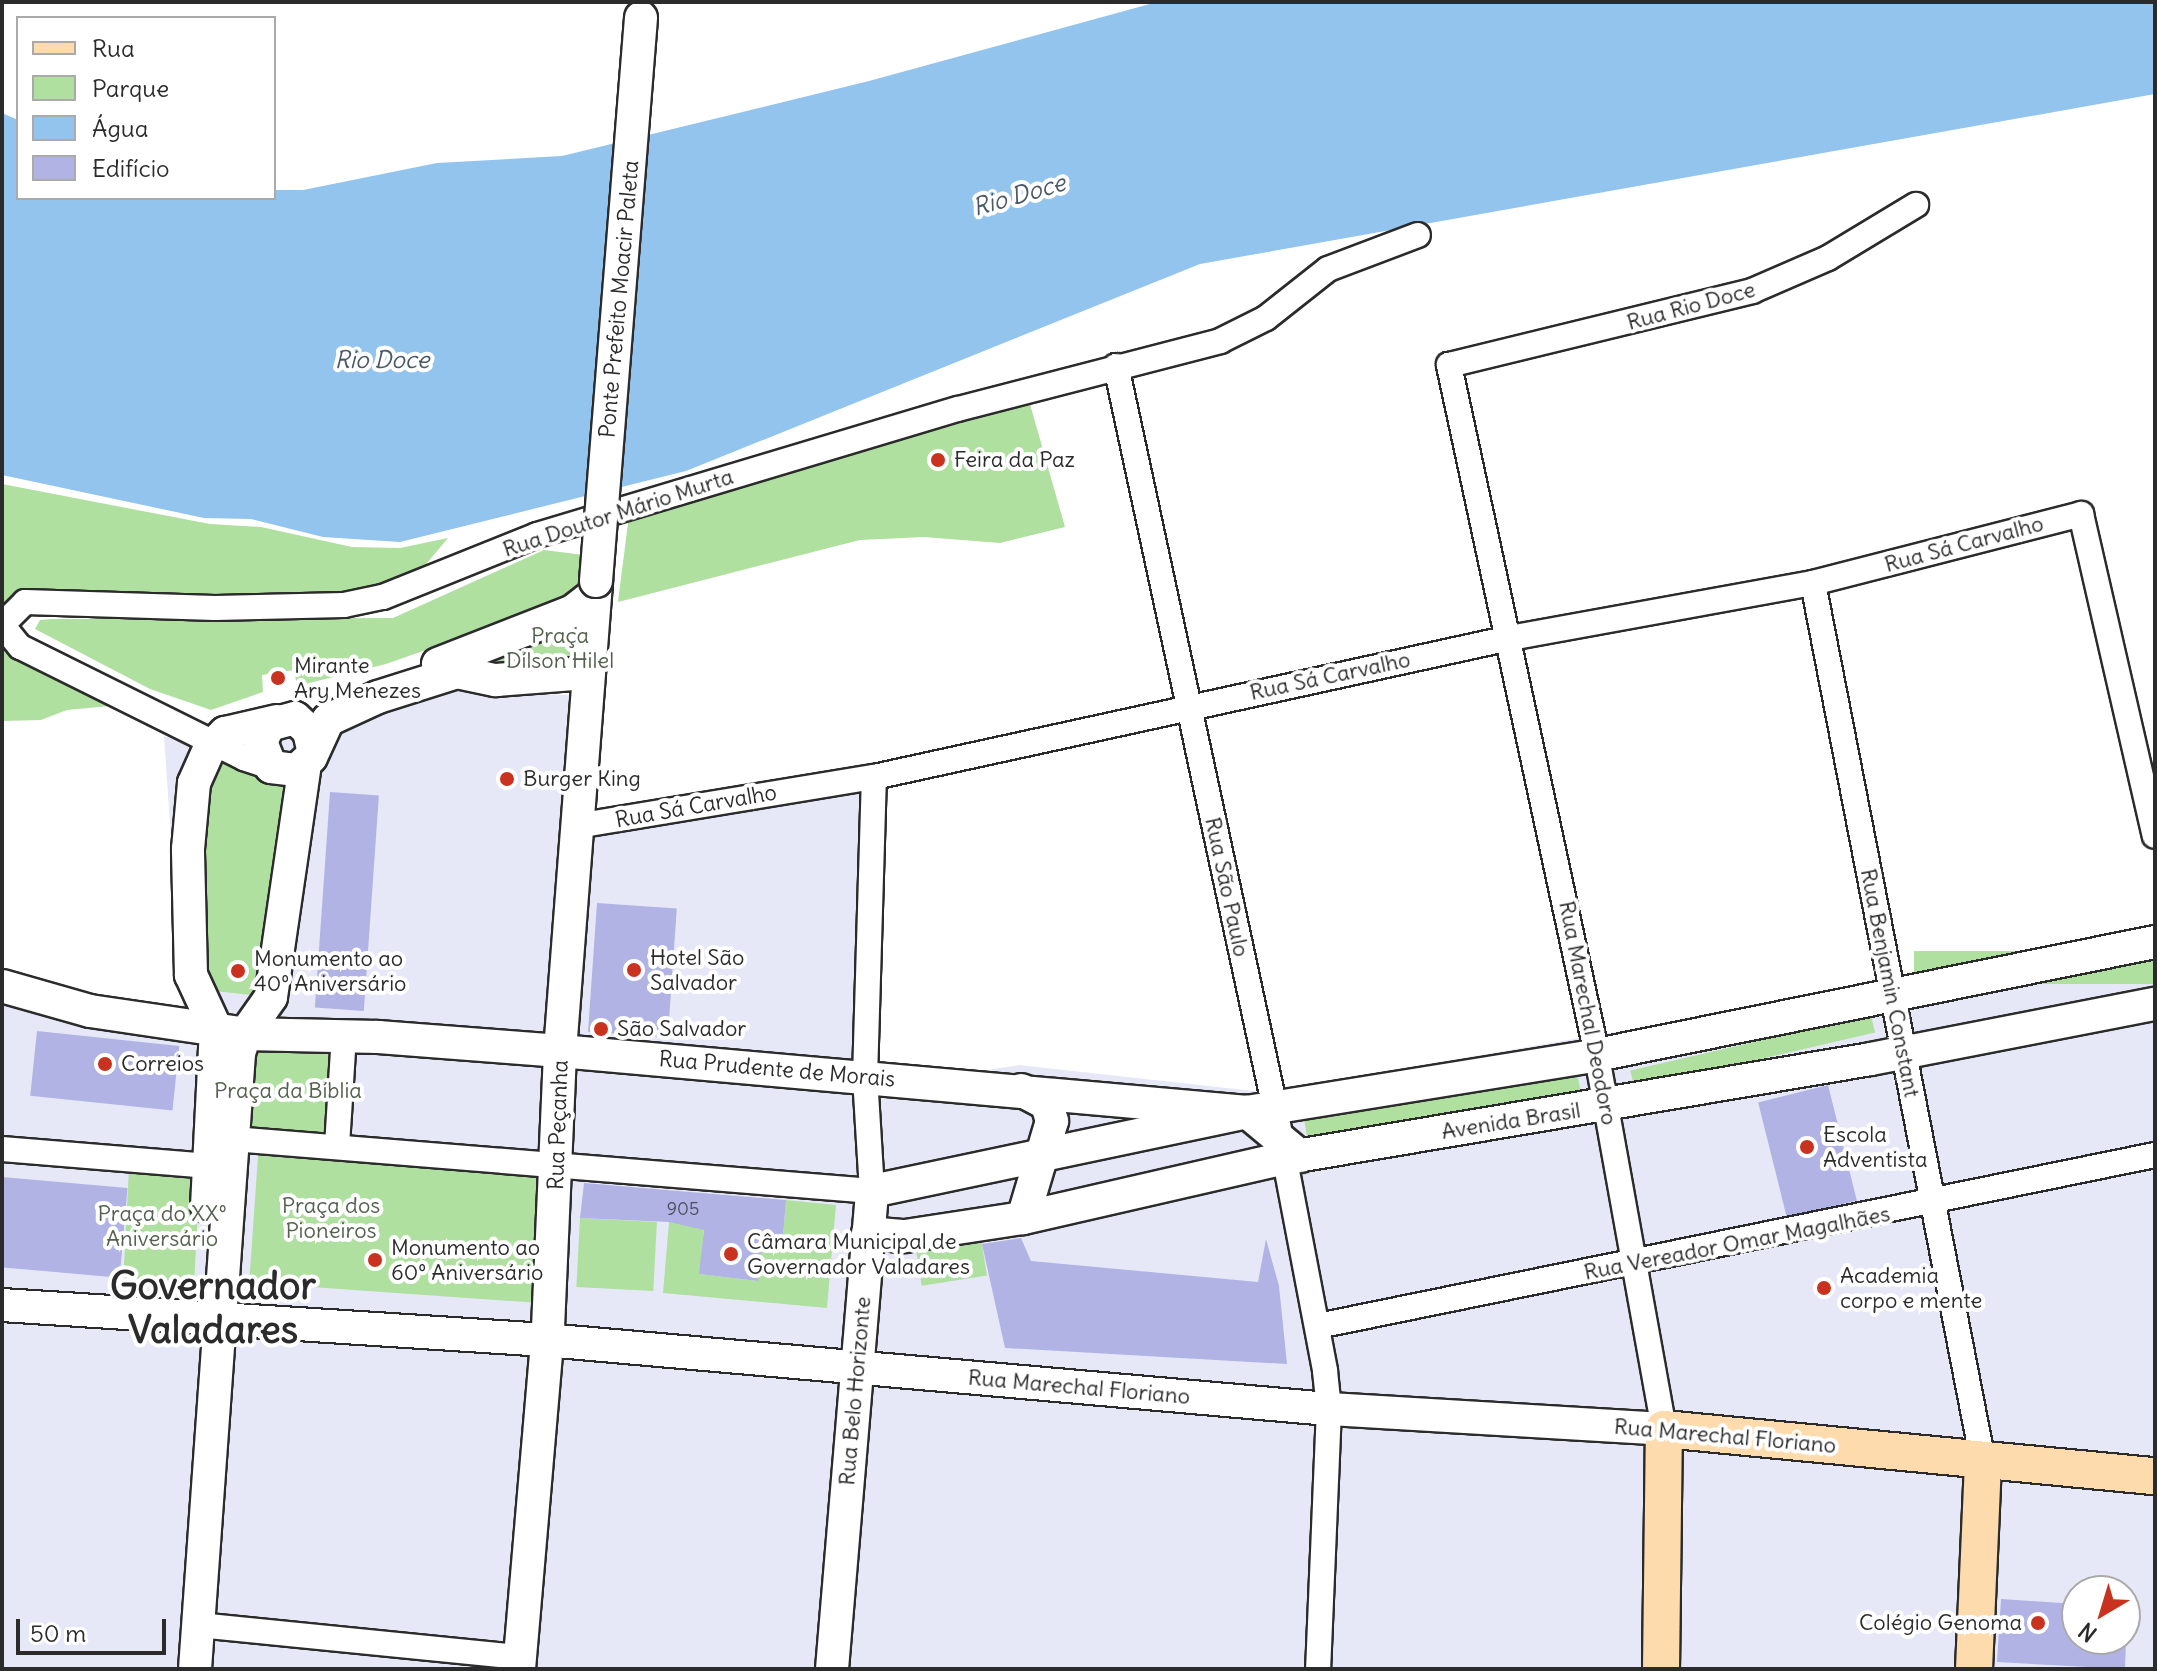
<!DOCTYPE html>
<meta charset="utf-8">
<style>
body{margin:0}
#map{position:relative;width:2157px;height:1671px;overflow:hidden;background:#fff;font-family:Delius,sans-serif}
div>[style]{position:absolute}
.built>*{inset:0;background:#e7e8f7}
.green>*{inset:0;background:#afe0a0;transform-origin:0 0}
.water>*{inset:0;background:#92c4ee}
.building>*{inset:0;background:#b0b3e4;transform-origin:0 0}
.roads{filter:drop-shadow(2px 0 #2b2b2b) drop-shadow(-2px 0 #2b2b2b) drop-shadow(0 2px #2b2b2b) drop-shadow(0 -2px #2b2b2b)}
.street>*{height:24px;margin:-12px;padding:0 12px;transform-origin:12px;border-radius:12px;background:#fff}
.secondary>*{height:32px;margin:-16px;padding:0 16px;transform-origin:16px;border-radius:16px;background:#fff}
.primary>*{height:36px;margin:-18px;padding:0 18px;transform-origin:18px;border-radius:18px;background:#fedbac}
.bridges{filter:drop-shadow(2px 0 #2b2b2b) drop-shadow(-2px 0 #2b2b2b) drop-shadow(0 2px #2b2b2b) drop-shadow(0 -2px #2b2b2b)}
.secondary-bridge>*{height:32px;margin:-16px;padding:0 16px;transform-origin:16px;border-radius:16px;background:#fff}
.dots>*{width:22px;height:22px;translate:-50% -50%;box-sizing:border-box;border:4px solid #fff;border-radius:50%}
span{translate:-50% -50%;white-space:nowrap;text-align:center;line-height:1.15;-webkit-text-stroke:8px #fff;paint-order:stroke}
.number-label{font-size:18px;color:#4c4d59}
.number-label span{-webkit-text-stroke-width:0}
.street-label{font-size:22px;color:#2b2b2b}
.poi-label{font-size:22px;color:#2b2b2b}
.left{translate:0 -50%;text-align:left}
.right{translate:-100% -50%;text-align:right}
.park-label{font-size:22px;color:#53614e}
.water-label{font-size:24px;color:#4a5966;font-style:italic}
.town-label{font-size:38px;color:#2b2b2b;font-weight:700}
.frame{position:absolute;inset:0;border:4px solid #2b2b2b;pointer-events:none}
.legend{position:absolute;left:16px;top:16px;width:260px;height:184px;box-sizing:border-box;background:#fff;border:2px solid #aaa;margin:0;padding:10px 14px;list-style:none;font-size:24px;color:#2b2b2b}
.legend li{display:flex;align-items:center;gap:16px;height:40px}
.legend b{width:40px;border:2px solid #aaa}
.north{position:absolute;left:2061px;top:1575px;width:80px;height:80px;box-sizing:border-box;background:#fff;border:2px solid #aaa;border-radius:50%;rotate:218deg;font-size:22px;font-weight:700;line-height:32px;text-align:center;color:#2b2b2b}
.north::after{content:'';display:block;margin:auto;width:28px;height:36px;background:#c8321e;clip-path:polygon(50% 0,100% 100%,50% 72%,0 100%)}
.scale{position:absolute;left:16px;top:1619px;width:150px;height:36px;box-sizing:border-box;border:4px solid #2b2b2b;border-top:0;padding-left:10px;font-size:24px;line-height:28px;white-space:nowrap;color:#2b2b2b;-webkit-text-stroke:6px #fff;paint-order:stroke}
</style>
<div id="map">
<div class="built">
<div style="clip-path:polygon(evenodd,453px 691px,599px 696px,592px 814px,862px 793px,856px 1090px,1019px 1065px,1263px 1092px,2155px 940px,2155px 1669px,2px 1669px,2px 996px,184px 1024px,164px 737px,346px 727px,453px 691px,2077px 1591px,2125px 1591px,2125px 1639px,2077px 1639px,2077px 1591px)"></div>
</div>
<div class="green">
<div style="clip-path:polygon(1030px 404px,1065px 527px,1000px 543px,924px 537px,860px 540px,618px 602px,629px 515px)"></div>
<div style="clip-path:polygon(2px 484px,210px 524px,261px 527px,352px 547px,400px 548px,448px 538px,422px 569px,381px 585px,325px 597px,23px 598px,2px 624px,131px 704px,67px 710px,41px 720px,2px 721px)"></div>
<div style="clip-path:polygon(544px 550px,584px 555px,577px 597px,386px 664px,297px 686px,294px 670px,262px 675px,263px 692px,211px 710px,150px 689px,35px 629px,40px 620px,52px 619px,393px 618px)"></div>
<div style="clip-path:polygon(574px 614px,585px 664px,483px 668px,488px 649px)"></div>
<div style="clip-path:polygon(214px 742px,288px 772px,271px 997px,195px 989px,191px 975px)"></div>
<div style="left:2155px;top:951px;width:33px;height:241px;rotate:90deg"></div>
<div style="left:1871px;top:1015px;width:18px;height:247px;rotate:77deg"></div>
<div style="clip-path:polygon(339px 1039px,333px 1142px,238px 1135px,243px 1052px)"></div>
<div style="left:1577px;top:1072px;width:23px;height:277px;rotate:80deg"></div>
<div style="left:259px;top:1142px;width:299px;height:141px;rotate:4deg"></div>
<div style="left:129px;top:1169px;width:71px;height:109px;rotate:3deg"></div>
<div style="clip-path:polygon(786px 1200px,836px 1205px,827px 1308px,663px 1293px,669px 1222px,704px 1226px,700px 1274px,757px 1281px,763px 1233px,783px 1236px)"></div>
<div style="left:580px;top:1218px;width:77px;height:69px;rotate:3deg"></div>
<div style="left:981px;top:1238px;width:38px;height:66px;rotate:81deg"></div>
</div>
<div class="water">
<div style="clip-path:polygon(1157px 2px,2155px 2px,2155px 94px,1200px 264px,686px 471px,400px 542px,323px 537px,251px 519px,204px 518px,2px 475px,2px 113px,18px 120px,18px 198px,274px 198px,274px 190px,303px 190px,437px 163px,562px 156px,869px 81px)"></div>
</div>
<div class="building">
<div style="left:330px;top:792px;width:49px;height:216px;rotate:4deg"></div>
<div style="left:597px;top:903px;width:80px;height:129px;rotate:4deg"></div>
<div style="left:37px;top:1031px;width:143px;height:65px;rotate:6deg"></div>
<div style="left:1828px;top:1085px;width:119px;height:72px;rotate:76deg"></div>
<div style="left:2px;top:1177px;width:126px;height:90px;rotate:5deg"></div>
<div style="clip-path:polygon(584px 1183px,786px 1200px,783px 1236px,763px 1233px,758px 1281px,699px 1274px,704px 1230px,669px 1222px,580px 1218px)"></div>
<div style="clip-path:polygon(1021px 1238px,1031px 1261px,1258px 1282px,1266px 1239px,1279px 1286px,1287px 1364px,1005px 1348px,982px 1244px)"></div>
<div style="clip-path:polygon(2001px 1599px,2077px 1604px,2077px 1639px,2126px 1639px,2125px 1669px,1997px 1662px)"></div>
</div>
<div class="roads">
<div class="street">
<div style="left:1116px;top:366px;width:759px;rotate:77.91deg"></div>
<div style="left:1275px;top:1108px;width:268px;rotate:79.2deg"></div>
<div style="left:1325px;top:1371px;width:38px;rotate:84deg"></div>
<div style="left:1329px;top:1409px;width:260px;rotate:92.4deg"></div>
<div style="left:1813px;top:583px;width:895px;rotate:79.05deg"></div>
<div style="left:271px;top:767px;width:28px;rotate:-162deg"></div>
<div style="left:244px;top:758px;width:250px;rotate:-153.6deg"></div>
<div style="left:20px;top:647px;width:22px;rotate:-129deg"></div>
<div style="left:6px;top:630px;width:9px;rotate:-90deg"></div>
<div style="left:6px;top:621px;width:27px;rotate:-45deg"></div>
<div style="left:25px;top:602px;width:190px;rotate:1.8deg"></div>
<div style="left:215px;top:608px;width:129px;rotate:-1.3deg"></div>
<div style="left:344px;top:605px;width:40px;rotate:-12deg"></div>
<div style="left:383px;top:597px;width:166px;rotate:-21.9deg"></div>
<div style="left:537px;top:535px;width:439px;rotate:-16.7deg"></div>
<div style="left:958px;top:409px;width:271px;rotate:-14.5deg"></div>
<div style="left:1220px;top:341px;width:51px;rotate:-26.6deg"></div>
<div style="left:1266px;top:318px;width:79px;rotate:-38.3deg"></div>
<div style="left:1328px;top:269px;width:96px;rotate:-20.7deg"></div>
<div style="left:577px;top:826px;width:301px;rotate:-9.4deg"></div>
<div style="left:874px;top:777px;width:651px;rotate:-12.33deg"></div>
<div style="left:1510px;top:638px;width:308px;rotate:-10.3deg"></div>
<div style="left:1813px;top:583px;width:277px;rotate:-14.4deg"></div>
<div style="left:2081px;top:514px;width:330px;rotate:77.1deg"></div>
<div style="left:233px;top:1139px;width:641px;rotate:4.65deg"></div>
<div style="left:872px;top:1191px;width:113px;rotate:-93.5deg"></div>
<div style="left:865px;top:1078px;width:301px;rotate:-88.3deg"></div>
<div style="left:337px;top:1146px;width:110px;rotate:-86.4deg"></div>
<div style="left:2px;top:1149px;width:208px;rotate:4.7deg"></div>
<div style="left:1318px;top:1326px;width:854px;rotate:-11.55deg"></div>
<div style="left:1664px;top:1429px;width:380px;rotate:-100.2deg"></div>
<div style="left:1597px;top:1055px;width:706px;rotate:-102.11deg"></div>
<div style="left:1449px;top:365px;width:312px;rotate:-13.7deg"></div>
<div style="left:1752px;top:291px;width:83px;rotate:-23.5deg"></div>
<div style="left:1828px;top:258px;width:103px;rotate:-31.1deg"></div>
<div style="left:198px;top:1625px;width:324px;rotate:5.7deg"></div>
</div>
<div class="secondary">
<div style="left:438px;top:664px;width:145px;rotate:-21.4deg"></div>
<div style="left:573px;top:611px;width:28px;rotate:-38deg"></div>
<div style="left:313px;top:749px;width:18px;rotate:-103deg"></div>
<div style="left:309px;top:731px;width:19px;rotate:-137deg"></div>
<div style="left:295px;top:718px;width:27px;rotate:165deg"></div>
<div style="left:269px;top:725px;width:19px;rotate:115deg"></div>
<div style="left:261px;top:742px;width:27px;rotate:68deg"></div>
<div style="left:271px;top:767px;width:26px;rotate:7deg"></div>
<div style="left:297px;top:770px;width:19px;rotate:-43deg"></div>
<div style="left:311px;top:757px;width:41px;rotate:-65.3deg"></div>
<div style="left:328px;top:720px;width:55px;rotate:-24.7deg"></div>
<div style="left:378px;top:697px;width:83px;rotate:-17.6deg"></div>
<div style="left:457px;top:672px;width:40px;rotate:12deg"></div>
<div style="left:496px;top:680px;width:78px;rotate:-4.4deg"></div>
<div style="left:2px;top:986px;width:91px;rotate:15.9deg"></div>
<div style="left:90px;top:1011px;width:157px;rotate:8.4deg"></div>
<div style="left:245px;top:1034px;width:133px;rotate:1.3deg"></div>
<div style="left:378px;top:1037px;width:183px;rotate:4.4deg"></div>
<div style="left:560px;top:1051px;width:690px;rotate:5.07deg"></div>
<div style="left:1247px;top:1112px;width:69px;rotate:39.7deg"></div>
<div style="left:216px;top:1029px;width:60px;rotate:-114.8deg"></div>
<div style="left:191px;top:975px;width:126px;rotate:-91.4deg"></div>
<div style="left:188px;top:849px;width:66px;rotate:-84.8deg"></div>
<div style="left:194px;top:783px;width:37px;rotate:-66deg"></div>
<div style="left:209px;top:749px;width:23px;rotate:-45deg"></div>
<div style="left:225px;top:733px;width:53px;rotate:-13deg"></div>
<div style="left:1021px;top:1090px;width:30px;rotate:28deg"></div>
<div style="left:1047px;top:1104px;width:18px;rotate:74deg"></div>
<div style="left:1052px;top:1121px;width:101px;rotate:106.6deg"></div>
<div style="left:207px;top:1206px;width:177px;rotate:-87.1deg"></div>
<div style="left:868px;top:1233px;width:37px;rotate:5deg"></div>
<div style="left:905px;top:1236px;width:119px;rotate:-8.7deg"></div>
<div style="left:1023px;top:1218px;width:269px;rotate:-12.9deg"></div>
<div style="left:1285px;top:1158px;width:594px;rotate:-9.59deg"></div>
<div style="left:1871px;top:1059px;width:289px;rotate:-11deg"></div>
<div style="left:2px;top:1305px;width:545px;rotate:3.68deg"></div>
<div style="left:546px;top:1340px;width:786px;rotate:5.04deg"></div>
<div style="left:1329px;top:1409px;width:336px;rotate:3.4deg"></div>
<div style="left:195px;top:1669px;width:618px;rotate:-85.91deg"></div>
<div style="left:239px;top:1053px;width:20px;rotate:-72deg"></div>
<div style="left:245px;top:1034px;width:45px;rotate:-54.9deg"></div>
<div style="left:271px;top:997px;width:234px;rotate:-81.7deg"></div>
<div style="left:519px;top:1669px;width:342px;rotate:-85.1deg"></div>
<div style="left:548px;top:1328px;width:277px;rotate:-87.5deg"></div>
<div style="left:560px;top:1051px;width:471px;rotate:-85.6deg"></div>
<div style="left:832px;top:1669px;width:480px;rotate:-85.2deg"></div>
<div style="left:872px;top:1191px;width:383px;rotate:-11.9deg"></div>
<div style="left:1247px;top:1112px;width:355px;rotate:-9.2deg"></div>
<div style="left:1597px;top:1055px;width:569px;rotate:-11.45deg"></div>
</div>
<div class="primary">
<div style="left:1661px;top:1669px;width:240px;rotate:-89.3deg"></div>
<div style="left:1664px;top:1429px;width:493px;rotate:5.5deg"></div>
<div style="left:1974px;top:1669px;width:207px;rotate:-87.5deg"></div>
</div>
</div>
<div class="bridges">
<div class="secondary-bridge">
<div style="left:596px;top:581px;width:565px;rotate:-85.43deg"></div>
</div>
</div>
<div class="dots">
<div style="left:938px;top:460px;background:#c8321e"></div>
<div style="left:278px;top:678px;background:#c8321e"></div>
<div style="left:507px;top:779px;background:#c8321e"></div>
<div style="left:634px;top:970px;background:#c8321e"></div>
<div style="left:238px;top:971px;background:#c8321e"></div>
<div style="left:601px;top:1029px;background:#c8321e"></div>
<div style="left:105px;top:1064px;background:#c8321e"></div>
<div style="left:1807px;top:1147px;background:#c8321e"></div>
<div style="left:731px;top:1254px;background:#c8321e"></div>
<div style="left:375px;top:1260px;background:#c8321e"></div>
<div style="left:1824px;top:1288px;background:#c8321e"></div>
<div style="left:2038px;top:1623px;background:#c8321e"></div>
</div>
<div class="number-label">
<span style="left:683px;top:1209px">905</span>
</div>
<div class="street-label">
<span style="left:619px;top:299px;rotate:-85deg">Ponte Prefeito Moacir Paleta</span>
<span style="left:1691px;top:306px;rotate:-15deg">Rua Rio Doce</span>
<span style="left:618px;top:513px;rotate:-18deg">Rua Doutor Mário Murta</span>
<span style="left:1964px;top:544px;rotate:-15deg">Rua Sá Carvalho</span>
<span style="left:1330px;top:676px;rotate:-12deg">Rua Sá Carvalho</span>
<span style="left:696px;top:806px;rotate:-10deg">Rua Sá Carvalho</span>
<span style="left:1227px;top:887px;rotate:78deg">Rua São Paulo</span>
<span style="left:1890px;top:983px;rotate:79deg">Rua Benjamin Constant</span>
<span style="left:1588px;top:1013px;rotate:79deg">Rua Marechal Deodoro</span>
<span style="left:777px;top:1069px;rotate:5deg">Rua Prudente de Morais</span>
<span style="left:1511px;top:1121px;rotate:-9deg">Avenida Brasil</span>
<span style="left:558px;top:1125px;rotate:-88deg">Rua Peçanha</span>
<span style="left:1737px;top:1243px;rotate:-11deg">Rua Vereador Omar Magalhães</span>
<span style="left:1079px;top:1387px;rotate:5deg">Rua Marechal Floriano</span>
<span style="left:855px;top:1391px;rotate:-85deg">Rua Belo Horizonte</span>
<span style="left:1725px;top:1436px;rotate:5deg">Rua Marechal Floriano</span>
</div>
<div class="poi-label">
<span class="left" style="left:954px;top:460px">Feira da Paz</span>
<span class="left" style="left:294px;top:678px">Mirante<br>Ary Menezes</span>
<span class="left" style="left:523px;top:779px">Burger King</span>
<span class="left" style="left:650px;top:970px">Hotel São<br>Salvador</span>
<span class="left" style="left:254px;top:971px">Monumento ao<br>40º Aniversário</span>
<span class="left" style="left:617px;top:1029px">São Salvador</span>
<span class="left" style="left:121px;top:1064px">Correios</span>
<span class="left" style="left:1823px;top:1147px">Escola<br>Adventista</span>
<span class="left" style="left:747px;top:1254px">Câmara Municipal de<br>Governador Valadares</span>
<span class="left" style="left:391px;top:1260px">Monumento ao<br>60º Aniversário</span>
<span class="left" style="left:1840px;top:1288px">Academia<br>corpo e mente</span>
<span class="right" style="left:2022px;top:1623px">Colégio Genoma</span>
</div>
<div class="park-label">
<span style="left:560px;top:648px">Praça<br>Dílson Hilel</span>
<span style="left:288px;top:1091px">Praça da Bíblia</span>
<span style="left:331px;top:1218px">Praça dos<br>Pioneiros</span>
<span style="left:162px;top:1226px">Praça do XXº<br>Aniversário</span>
</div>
<div class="water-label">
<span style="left:1019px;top:195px;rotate:-16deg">Rio Doce</span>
<span style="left:382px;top:360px">Rio Doce</span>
</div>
<div class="town-label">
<span style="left:213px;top:1308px">Governador<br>Valadares</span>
</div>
<div class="frame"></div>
<ul class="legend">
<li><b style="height:10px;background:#fedbac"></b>Rua</li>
<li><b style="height:22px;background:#afe0a0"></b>Parque</li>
<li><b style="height:22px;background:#92c4ee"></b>Água</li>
<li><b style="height:22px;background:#b0b3e4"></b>Edifício</li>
</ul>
<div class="north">N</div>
<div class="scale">50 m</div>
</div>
